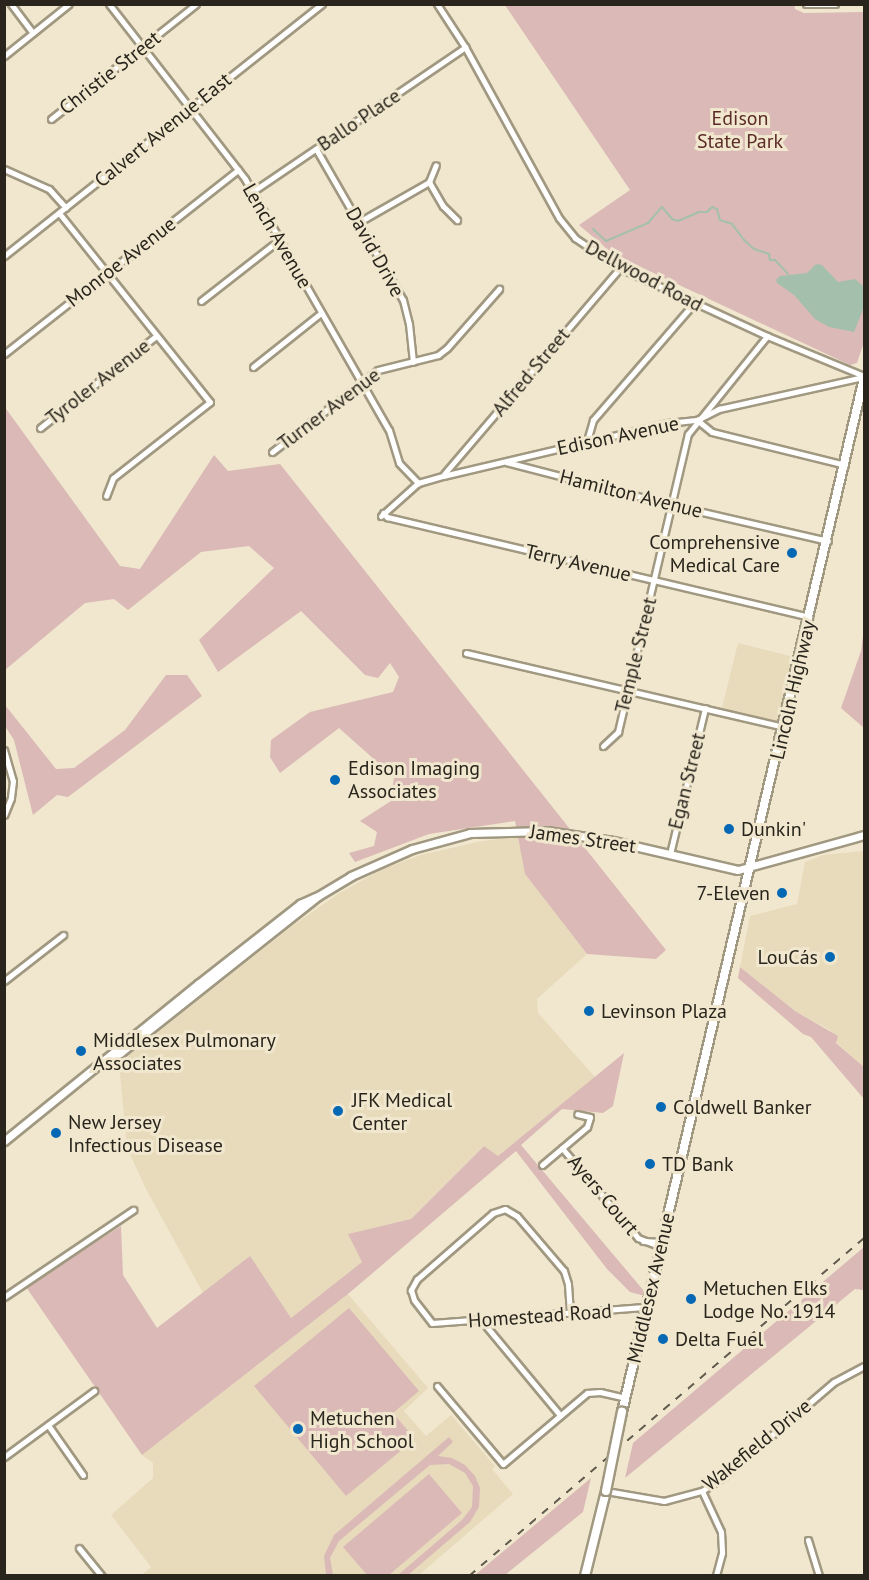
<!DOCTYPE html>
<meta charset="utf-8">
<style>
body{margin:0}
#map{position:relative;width:869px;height:1580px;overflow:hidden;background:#f0e7ce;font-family:"PT Sans",sans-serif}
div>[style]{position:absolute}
.built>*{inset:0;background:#e8dbbc;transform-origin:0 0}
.green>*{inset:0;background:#dab9b6}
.water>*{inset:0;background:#a4c0ac}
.stream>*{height:2px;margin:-1px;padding:0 1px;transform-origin:1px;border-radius:1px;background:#a4c0ac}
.roads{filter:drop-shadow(2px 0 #a19881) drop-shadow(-2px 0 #a19881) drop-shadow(0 2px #a19881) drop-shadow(0 -2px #a19881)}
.minor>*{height:5px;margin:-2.5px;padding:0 2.5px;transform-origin:2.5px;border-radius:2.5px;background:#fff}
.tertiary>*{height:7px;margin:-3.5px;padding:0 3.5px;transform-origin:3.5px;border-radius:3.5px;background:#fff}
.secondary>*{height:8px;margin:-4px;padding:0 4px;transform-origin:4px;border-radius:4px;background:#fff}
.rail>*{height:2px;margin-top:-1px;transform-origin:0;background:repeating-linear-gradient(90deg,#605a4d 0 8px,transparent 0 16px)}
.bridges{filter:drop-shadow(2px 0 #a19881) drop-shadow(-2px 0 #a19881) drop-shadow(0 2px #a19881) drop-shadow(0 -2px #a19881)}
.secondary-bridge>*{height:8px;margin:-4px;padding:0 4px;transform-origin:4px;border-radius:4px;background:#fff}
.dots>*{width:16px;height:16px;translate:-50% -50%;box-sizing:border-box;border:3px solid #f0e7ce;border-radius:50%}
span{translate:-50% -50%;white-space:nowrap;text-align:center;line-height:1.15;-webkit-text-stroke:6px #f0e7ce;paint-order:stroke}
.street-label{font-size:20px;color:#29251c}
.park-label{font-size:20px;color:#5c2b28}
.poi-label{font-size:20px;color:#29251c}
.right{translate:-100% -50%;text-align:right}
.left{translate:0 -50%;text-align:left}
.frame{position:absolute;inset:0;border:6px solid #29251c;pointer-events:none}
</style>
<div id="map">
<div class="built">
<div style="left:738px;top:643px;width:65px;height:71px;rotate:14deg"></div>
<div style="clip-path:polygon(522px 836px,525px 874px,587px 954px,537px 999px,538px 1013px,595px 1077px,498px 1156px,484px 1146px,411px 1219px,349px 1234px,362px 1262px,291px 1318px,250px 1257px,203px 1293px,146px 1189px,127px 1148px,119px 1063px,295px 924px,338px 894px,383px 869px,421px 855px,477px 842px)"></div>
<div style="clip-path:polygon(864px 851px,864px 1067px,836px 1042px,830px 1030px,795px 1011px,740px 967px,750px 916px,797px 904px,805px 862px,823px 855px)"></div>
<div style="clip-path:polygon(348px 1294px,428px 1388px,404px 1411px,426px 1436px,451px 1415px,495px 1466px,492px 1469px,513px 1494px,419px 1575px,142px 1575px,151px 1567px,111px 1515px,153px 1478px,153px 1463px,142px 1455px)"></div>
</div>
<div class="green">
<div style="clip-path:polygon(794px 4px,795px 9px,804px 13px,864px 12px,864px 342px,857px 363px,850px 365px,613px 254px,579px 225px,630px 190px,505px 5px)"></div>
<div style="clip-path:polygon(4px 406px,120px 566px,140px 569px,214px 455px,228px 471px,280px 464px,666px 950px,656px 959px,587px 954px,525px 874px,515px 821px,429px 834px,355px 862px,349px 853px,374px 846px,377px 832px,360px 821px,391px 801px,394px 777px,339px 728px,280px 773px,270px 757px,271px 740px,310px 712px,393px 692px,399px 677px,390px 663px,378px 678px,365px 675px,301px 611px,218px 672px,199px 640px,274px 568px,249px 546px,201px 552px,128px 610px,114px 599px,85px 603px,5px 670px)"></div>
<div style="clip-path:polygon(864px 628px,864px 728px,841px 708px,861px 651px)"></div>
<div style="clip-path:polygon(166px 675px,187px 675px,202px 696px,68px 797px,57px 795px,33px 815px,14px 740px,5px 726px,5px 688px,5px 705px,56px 769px,74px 768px,125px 730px)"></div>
<div style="clip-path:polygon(740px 967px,795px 1011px,838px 1036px,836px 1043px,864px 1067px,864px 1099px,811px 1037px,803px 1034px,738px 978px)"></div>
<div style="clip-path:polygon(624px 1053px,613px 1106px,603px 1113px,562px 1109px,521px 1145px,649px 1297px,630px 1292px,607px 1269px,516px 1151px,348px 1294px,142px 1455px,26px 1287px,121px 1226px,123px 1275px,157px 1328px,250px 1256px,291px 1318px,362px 1262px,348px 1234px,411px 1219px,484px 1146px,498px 1156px)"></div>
<div style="clip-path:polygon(864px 1247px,864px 1290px,855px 1289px,625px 1478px,633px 1443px)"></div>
<div style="clip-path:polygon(349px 1308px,419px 1391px,393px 1413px,415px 1439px,346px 1496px,254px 1386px)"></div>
<div style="clip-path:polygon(449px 1437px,453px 1442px,438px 1456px,452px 1458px,465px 1465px,475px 1476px,480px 1488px,479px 1507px,470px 1522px,408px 1575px,398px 1575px,462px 1520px,472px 1507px,473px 1486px,465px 1473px,449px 1464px,430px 1465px,339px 1541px,330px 1558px,333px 1575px,326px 1575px,324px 1556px,334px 1535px)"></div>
<div style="clip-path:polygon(429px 1474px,462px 1513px,389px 1575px,367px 1575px,343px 1547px)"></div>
<div style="clip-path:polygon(591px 1478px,583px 1512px,505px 1575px,475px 1575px)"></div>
</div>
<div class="water">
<div style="clip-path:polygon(816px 264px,822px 265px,838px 282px,855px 279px,864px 287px,864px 307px,854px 332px,829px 327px,815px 319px,794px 295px,777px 283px,776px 280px,780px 276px,807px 273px)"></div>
</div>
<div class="stream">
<div style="left:593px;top:229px;width:18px;rotate:43deg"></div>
<div style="left:606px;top:241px;width:46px;rotate:-23.2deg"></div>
<div style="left:648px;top:223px;width:21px;rotate:-49deg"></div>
<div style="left:662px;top:207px;width:16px;rotate:50deg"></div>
<div style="left:672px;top:219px;width:6px;rotate:18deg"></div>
<div style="left:678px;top:221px;width:23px;rotate:-23deg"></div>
<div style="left:699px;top:212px;width:8px"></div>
<div style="left:707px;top:212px;width:7px;rotate:-45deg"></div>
<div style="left:712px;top:207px;width:5px;rotate:22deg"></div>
<div style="left:717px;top:209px;width:11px;rotate:75deg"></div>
<div style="left:720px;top:220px;width:13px;rotate:18deg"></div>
<div style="left:732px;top:224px;width:20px;rotate:53deg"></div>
<div style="left:744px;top:240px;width:13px;rotate:42deg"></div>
<div style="left:754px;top:249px;width:16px;rotate:18deg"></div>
<div style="left:769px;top:254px;width:6px;rotate:81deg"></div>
<div style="left:770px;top:260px;width:5px"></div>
<div style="left:775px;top:260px;width:19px;rotate:47deg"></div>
</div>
<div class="roads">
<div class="minor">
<div style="left:11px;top:4px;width:36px;rotate:53deg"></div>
<div style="left:109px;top:4px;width:222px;rotate:52.1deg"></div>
<div style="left:245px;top:179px;width:289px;rotate:60.2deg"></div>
<div style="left:389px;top:430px;width:34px;rotate:73deg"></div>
<div style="left:399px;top:463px;width:28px;rotate:46deg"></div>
<div style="left:437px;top:4px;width:51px;rotate:56.9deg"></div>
<div style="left:465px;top:47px;width:195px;rotate:61.2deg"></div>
<div style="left:559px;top:218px;width:26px;rotate:51deg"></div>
<div style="left:575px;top:238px;width:54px;rotate:33.7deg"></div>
<div style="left:620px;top:268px;width:162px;rotate:24.8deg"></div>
<div style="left:767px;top:336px;width:105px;rotate:22.4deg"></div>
<div style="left:806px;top:4px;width:29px"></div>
<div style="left:4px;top:56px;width:83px;rotate:-38.7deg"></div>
<div style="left:51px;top:119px;width:185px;rotate:-38.4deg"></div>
<div style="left:316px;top:149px;width:174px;rotate:60.1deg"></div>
<div style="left:403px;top:300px;width:25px;rotate:76deg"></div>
<div style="left:409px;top:324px;width:38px;rotate:84deg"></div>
<div style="left:4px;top:169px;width:49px;rotate:24deg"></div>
<div style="left:49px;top:189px;width:25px;rotate:48deg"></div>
<div style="left:429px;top:182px;width:28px;rotate:60deg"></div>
<div style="left:443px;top:206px;width:20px;rotate:45deg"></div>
<div style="left:252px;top:192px;width:258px;rotate:-34.2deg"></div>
<div style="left:59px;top:213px;width:242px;rotate:51.4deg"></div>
<div style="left:210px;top:402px;width:123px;rotate:141.9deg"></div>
<div style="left:113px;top:478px;width:19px;rotate:111deg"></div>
<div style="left:359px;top:222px;width:81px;rotate:-29.7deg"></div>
<div style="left:429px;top:182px;width:18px;rotate:-68deg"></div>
<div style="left:4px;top:256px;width:406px;rotate:-38.4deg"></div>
<div style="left:201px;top:301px;width:99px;rotate:-38deg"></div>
<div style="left:4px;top:354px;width:298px;rotate:-38.2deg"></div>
<div style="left:253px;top:367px;width:87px;rotate:-38.5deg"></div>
<div style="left:697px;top:420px;width:19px;rotate:39deg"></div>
<div style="left:712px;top:432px;width:137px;rotate:13.9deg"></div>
<div style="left:40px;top:428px;width:148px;rotate:-38.4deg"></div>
<div style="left:587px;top:441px;width:22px;rotate:-74deg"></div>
<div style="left:593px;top:420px;width:155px;rotate:-49.2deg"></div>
<div style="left:272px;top:452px;width:134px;rotate:-37.7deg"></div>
<div style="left:378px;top:370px;width:62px;rotate:-14deg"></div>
<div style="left:438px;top:355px;width:11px;rotate:-38deg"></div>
<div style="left:447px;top:348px;width:79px;rotate:-48.6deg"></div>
<div style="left:506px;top:462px;width:171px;rotate:14.5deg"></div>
<div style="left:672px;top:505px;width:160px;rotate:13deg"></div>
<div style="left:444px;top:474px;width:271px;rotate:-49.5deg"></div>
<div style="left:383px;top:513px;width:6px;rotate:45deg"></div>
<div style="left:387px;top:517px;width:434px;rotate:13.3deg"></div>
<div style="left:381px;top:516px;width:50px;rotate:-41.7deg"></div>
<div style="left:418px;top:483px;width:26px;rotate:-16deg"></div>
<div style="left:443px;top:476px;width:230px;rotate:-13.3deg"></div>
<div style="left:667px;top:423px;width:30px;rotate:-6deg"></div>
<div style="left:697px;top:420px;width:25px;rotate:-27deg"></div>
<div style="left:719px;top:409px;width:148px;rotate:-12.5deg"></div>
<div style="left:466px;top:653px;width:326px;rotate:13.1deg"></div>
<div style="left:603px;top:746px;width:21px;rotate:-43deg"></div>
<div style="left:618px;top:732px;width:306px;rotate:-76.8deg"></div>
<div style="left:688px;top:434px;width:126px;rotate:-51.1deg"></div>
<div style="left:4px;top:750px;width:32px;rotate:74deg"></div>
<div style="left:13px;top:781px;width:17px;rotate:97deg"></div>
<div style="left:11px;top:798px;width:18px;rotate:112deg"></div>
<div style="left:670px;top:854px;width:150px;rotate:-76.5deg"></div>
<div style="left:4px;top:981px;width:75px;rotate:-37.9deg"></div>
<div style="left:562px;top:1148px;width:118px;rotate:49.8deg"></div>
<div style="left:638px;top:1238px;width:25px;rotate:21deg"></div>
<div style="left:542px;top:1165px;width:59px;rotate:-40.2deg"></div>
<div style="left:587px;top:1127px;width:10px;rotate:-73deg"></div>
<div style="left:590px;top:1117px;width:13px;rotate:-167deg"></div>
<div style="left:643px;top:1241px;width:19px;rotate:3deg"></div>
<div style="left:4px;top:1297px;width:156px;rotate:-34deg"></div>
<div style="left:570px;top:1313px;width:29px;rotate:-94deg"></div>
<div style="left:568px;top:1284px;width:14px;rotate:-107deg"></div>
<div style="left:564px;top:1271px;width:72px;rotate:-130.5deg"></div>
<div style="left:517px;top:1216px;width:14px;rotate:-150deg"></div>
<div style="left:505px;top:1209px;width:13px;rotate:162deg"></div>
<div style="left:493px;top:1213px;width:101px;rotate:139deg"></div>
<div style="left:417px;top:1279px;width:13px;rotate:119deg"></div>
<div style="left:411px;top:1290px;width:10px;rotate:73deg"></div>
<div style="left:414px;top:1300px;width:29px;rotate:52deg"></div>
<div style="left:432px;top:1323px;width:216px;rotate:-4.3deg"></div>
<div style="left:481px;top:1320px;width:124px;rotate:50.3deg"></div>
<div style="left:437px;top:1386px;width:102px;rotate:49.8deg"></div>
<div style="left:503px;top:1464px;width:110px;rotate:-40.2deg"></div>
<div style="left:587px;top:1393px;width:13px;rotate:-4deg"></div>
<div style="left:600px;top:1392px;width:26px;rotate:13deg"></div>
<div style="left:48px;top:1425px;width:61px;rotate:55deg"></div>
<div style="left:4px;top:1457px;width:112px;rotate:-36.3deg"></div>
<div style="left:606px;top:1491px;width:59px;rotate:9.8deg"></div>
<div style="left:664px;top:1501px;width:39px;rotate:-15deg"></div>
<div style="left:702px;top:1491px;width:25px;rotate:-34deg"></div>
<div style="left:723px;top:1477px;width:146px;rotate:-40.6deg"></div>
<div style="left:834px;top:1382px;width:34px;rotate:-28deg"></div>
<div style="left:702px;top:1491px;width:45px;rotate:65.1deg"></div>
<div style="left:721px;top:1532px;width:21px;rotate:87deg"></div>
<div style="left:722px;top:1553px;width:24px;rotate:105deg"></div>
<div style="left:808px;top:1540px;width:38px;rotate:73deg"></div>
<div style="left:79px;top:1548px;width:36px;rotate:51deg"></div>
</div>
<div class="tertiary">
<div style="left:110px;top:1057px;width:11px;rotate:-22deg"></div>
<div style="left:120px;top:1053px;width:253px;rotate:-38.4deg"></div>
<div style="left:318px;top:896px;width:39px;rotate:-31deg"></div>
<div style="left:351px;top:876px;width:67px;rotate:-23.9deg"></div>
<div style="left:412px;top:849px;width:60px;rotate:-15.4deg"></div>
<div style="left:470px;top:833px;width:77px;rotate:-1.5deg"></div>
<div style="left:547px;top:831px;width:67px;rotate:8.6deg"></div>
<div style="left:613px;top:841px;width:128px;rotate:13.1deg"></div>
<div style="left:738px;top:870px;width:131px;rotate:-15.5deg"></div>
<div style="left:4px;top:1141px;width:250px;rotate:-39deg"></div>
<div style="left:198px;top:984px;width:130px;rotate:-38.1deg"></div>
<div style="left:300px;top:904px;width:17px;rotate:-25deg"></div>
</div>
<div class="secondary">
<div style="left:622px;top:1412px;width:1062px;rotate:-76.83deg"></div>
<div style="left:585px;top:1576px;width:88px;rotate:-76.1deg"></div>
</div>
</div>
<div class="rail">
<div style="left:469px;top:1576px;width:520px;rotate:-40.55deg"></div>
</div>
<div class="bridges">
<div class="secondary-bridge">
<div style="left:606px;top:1491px;width:81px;rotate:-78.6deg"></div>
</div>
</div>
<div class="dots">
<div style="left:792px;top:553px;background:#0468b4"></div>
<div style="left:335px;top:780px;background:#0468b4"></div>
<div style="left:729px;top:829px;background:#0468b4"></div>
<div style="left:782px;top:893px;background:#0468b4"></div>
<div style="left:830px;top:957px;background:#0468b4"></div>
<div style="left:589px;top:1011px;background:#0468b4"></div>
<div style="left:81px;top:1051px;background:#0468b4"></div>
<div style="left:661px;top:1107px;background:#0468b4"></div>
<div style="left:338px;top:1111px;background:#0468b4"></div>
<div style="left:56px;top:1133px;background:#0468b4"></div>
<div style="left:650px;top:1164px;background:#0468b4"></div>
<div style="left:691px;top:1299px;background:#0468b4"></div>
<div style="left:663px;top:1339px;background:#0468b4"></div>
<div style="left:298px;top:1429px;background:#0468b4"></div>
</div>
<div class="street-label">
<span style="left:110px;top:73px;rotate:-38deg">Christie Street</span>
<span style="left:359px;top:120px;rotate:-34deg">Ballo Place</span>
<span style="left:163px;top:130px;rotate:-39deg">Calvert Avenue East</span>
<span style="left:277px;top:236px;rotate:60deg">Lench Avenue</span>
<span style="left:375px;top:252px;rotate:61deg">David Drive</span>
<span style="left:121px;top:262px;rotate:-38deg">Monroe Avenue</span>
<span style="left:644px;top:276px;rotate:28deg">Dellwood Road</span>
<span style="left:531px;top:372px;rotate:-50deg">Alfred Street</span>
<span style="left:98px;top:382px;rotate:-38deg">Tyroler Avenue</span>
<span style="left:329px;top:409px;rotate:-37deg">Turner Avenue</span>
<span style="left:618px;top:436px;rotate:-12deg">Edison Avenue</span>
<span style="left:631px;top:494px;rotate:14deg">Hamilton Avenue</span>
<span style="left:578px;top:563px;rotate:13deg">Terry Avenue</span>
<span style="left:636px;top:655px;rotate:-76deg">Temple Street</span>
<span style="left:793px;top:690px;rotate:-77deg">Lincoln Highway</span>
<span style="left:687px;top:781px;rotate:-76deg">Egan Street</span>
<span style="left:583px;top:839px;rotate:8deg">James Street</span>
<span style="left:603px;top:1195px;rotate:50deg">Ayers Court</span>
<span style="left:651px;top:1288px;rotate:-77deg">Middlesex Avenue</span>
<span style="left:540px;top:1316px;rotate:-4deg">Homestead Road</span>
<span style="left:757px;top:1445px;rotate:-39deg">Wakefield Drive</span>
</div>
<div class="park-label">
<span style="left:740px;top:130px">Edison<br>State Park</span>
</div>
<div class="poi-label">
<span class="right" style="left:780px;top:554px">Comprehensive<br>Medical Care</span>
<span class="left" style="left:348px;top:780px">Edison Imaging<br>Associates</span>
<span class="left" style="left:741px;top:829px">Dunkin'</span>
<span class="right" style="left:770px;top:893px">7-Eleven</span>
<span class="right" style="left:818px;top:957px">LouCás</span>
<span class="left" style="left:601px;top:1011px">Levinson Plaza</span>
<span class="left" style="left:93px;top:1052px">Middlesex Pulmonary<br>Associates</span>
<span class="left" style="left:352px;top:1112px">JFK Medical<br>Center</span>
<span class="left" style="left:673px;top:1107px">Coldwell Banker</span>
<span class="left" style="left:68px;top:1134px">New Jersey<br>Infectious Disease</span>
<span class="left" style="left:662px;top:1164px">TD Bank</span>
<span class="left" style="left:703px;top:1300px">Metuchen Elks<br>Lodge No. 1914</span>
<span class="left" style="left:675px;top:1339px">Delta Fuel</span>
<span class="left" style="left:310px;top:1430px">Metuchen<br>High School</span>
</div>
<div class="frame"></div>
</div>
